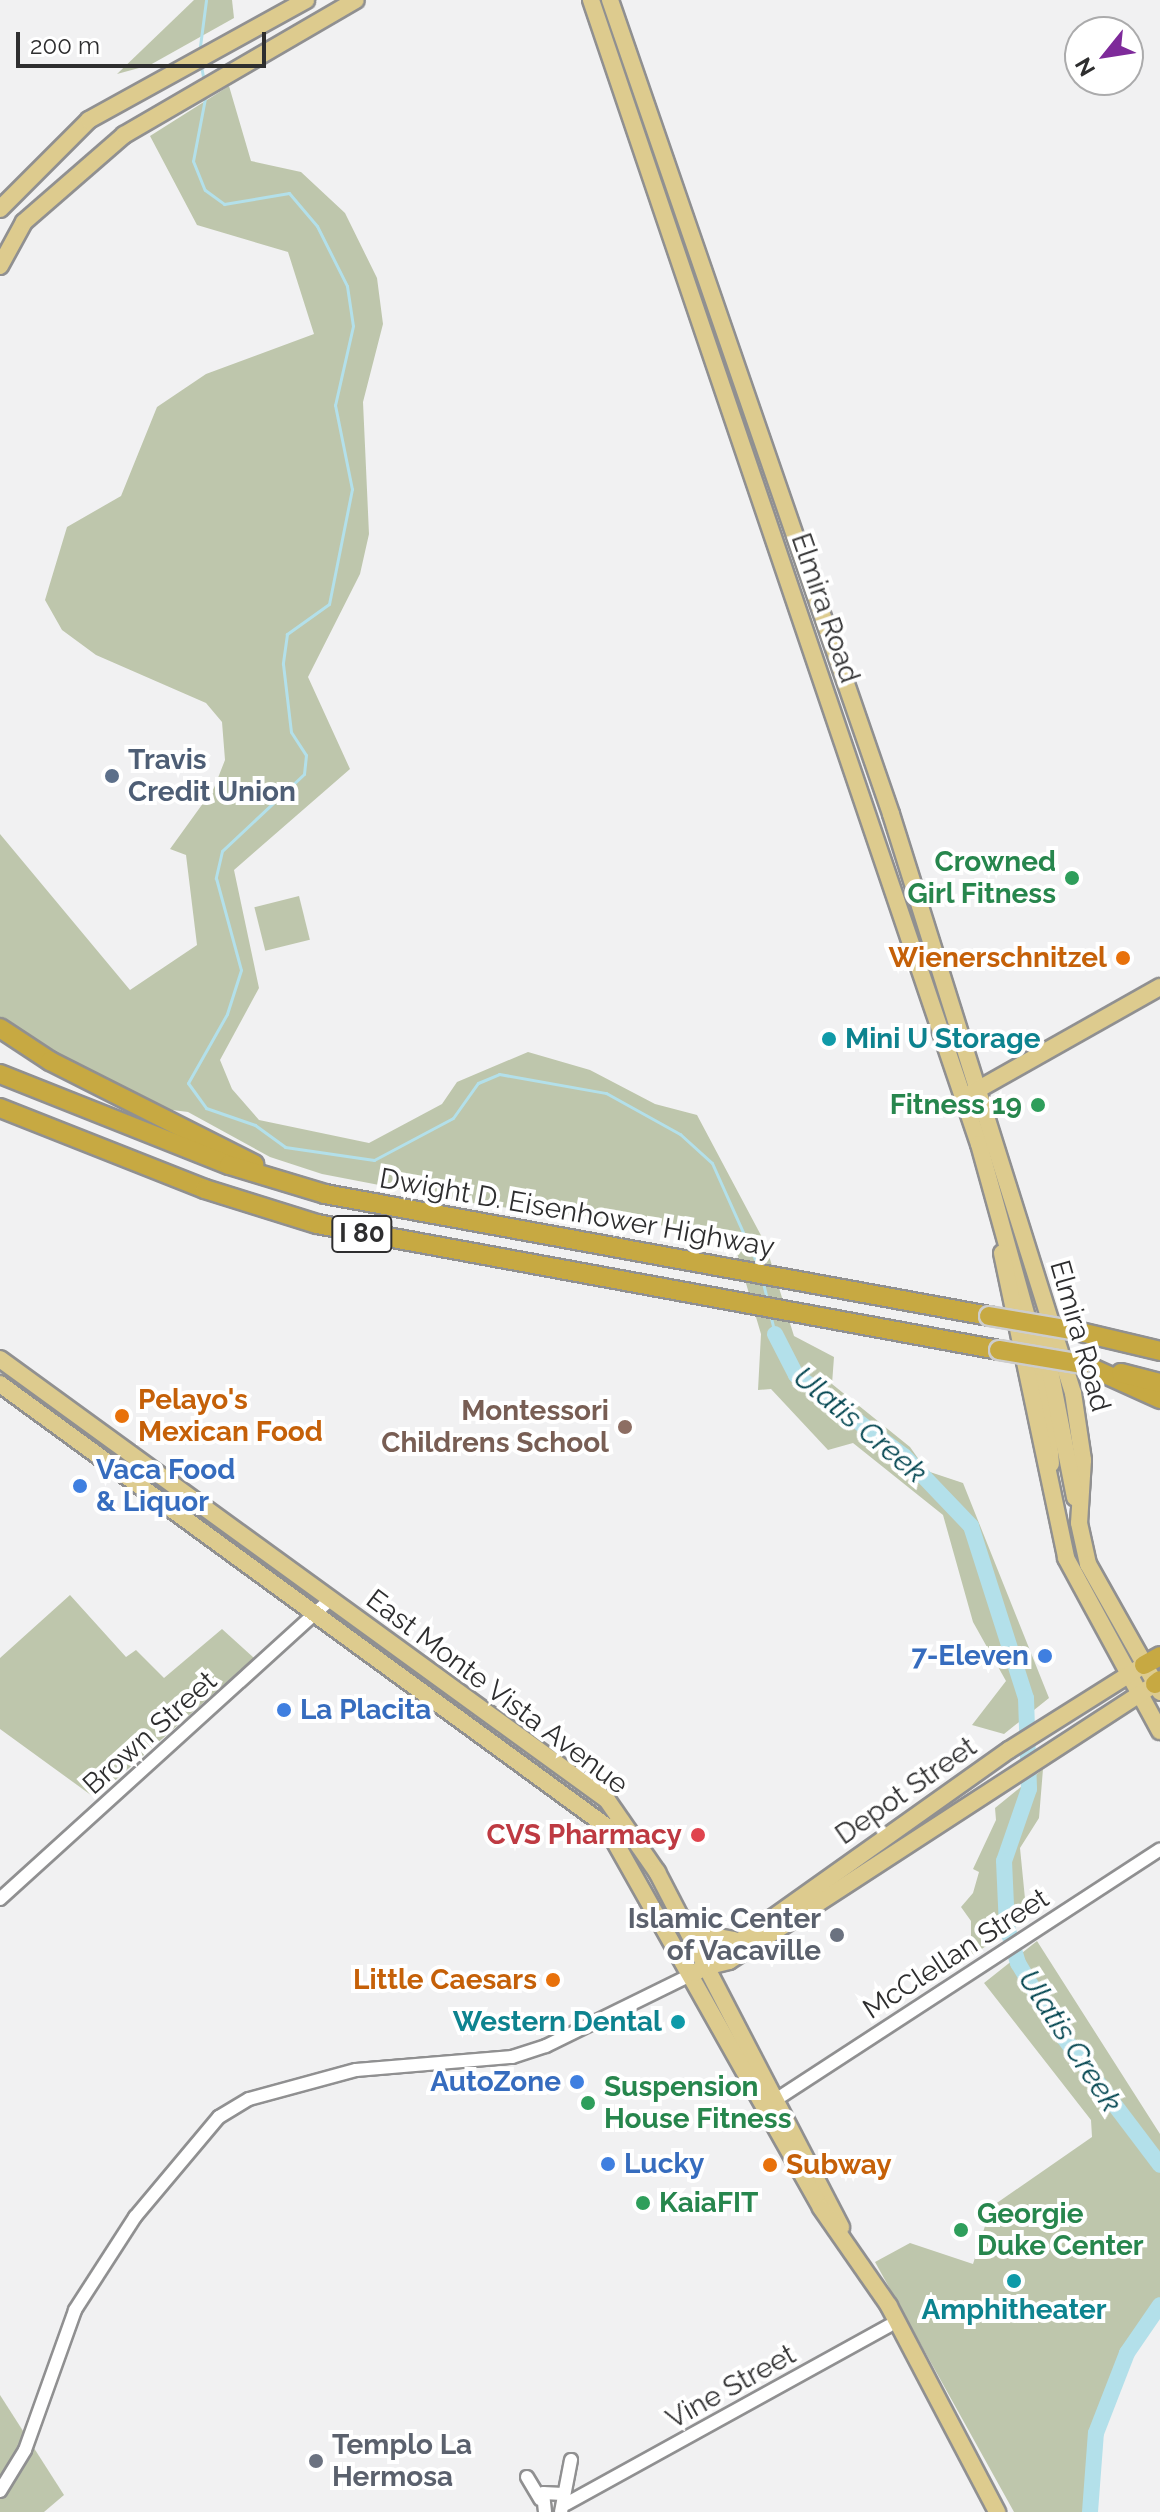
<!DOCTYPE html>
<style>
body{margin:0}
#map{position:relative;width:1160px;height:2512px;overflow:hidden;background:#f1f1f2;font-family:Raleway,sans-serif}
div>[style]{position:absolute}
.green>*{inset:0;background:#bec6ac;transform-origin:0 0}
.stream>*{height:3px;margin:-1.5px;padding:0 1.5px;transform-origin:1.5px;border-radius:1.5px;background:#b3e0ea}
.river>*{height:16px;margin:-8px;padding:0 8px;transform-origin:8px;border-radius:8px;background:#b3e0ea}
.roads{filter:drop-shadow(2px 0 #909091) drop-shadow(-2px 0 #909091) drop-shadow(0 2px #909091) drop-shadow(0 -2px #909091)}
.minor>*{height:12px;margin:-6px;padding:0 6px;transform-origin:6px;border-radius:6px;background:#fff}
.major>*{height:16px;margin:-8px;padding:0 8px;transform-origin:8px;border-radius:8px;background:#ddcb8e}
.highway>*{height:18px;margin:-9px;padding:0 9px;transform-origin:9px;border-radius:9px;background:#c7a942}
.bridges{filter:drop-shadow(2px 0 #cdcdcd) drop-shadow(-2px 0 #cdcdcd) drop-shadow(0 2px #cdcdcd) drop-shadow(0 -2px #cdcdcd)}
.highway-bridge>*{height:18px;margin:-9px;padding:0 9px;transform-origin:9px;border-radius:9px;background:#c7a942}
.dots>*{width:22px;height:22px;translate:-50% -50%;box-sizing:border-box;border:4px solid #fff;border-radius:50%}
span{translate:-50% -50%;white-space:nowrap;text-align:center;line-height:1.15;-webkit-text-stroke:8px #fff;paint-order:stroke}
.shield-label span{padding:2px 6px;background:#fff;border:2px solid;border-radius:6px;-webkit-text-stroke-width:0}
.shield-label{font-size:26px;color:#2e2e2f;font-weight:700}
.street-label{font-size:28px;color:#2e2e2f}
.service-label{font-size:28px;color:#4e5e75;font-weight:700}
.left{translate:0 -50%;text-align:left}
.leisure-label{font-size:28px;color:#27864d;font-weight:700}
.right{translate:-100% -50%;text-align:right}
.food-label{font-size:28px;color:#c56008;font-weight:700}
.culture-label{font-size:28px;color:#0d838f;font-weight:700}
.education-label{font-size:28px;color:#785e54;font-weight:700}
.shop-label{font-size:28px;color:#366cbe;font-weight:700}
.health-label{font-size:28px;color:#be3a42;font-weight:700}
.worship-label{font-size:28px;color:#5b616d;font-weight:700}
.water-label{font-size:30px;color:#00444f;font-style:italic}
.north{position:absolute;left:1064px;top:16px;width:80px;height:80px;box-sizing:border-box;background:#fff;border:2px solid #ababac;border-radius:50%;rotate:240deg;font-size:22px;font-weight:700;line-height:32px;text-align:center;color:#2e2e2f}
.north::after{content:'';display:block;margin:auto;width:28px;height:36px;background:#7e2a9a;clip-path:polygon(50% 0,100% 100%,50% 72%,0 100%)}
.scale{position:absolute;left:16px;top:32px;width:250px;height:36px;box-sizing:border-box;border:4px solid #2e2e2f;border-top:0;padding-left:10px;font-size:24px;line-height:28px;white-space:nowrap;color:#2e2e2f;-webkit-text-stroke:6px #fff;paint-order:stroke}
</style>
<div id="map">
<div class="green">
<div style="clip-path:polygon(194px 0,232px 0,234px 18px,150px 65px,117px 74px)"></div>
<div style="clip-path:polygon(229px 86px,251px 161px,301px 172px,345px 213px,377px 278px,383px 324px,363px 402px,369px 534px,360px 574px,308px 677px,350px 769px,234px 870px,259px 988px,220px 1060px,232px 1089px,259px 1120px,369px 1143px,442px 1104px,457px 1082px,528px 1052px,590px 1070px,655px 1104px,697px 1115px,765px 1243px,794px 1336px,834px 1357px,832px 1384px,910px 1447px,927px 1471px,963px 1483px,1049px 1698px,1004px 1734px,972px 1725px,1006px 1681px,973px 1622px,943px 1515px,853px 1443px,828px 1450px,771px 1389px,758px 1390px,761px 1334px,737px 1253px,718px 1232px,483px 1205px,322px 1174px,270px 1157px,188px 1112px,149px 1107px,0 1021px,0 834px,130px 990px,197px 945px,186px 855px,170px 849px,214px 788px,225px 760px,222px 722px,206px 703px,96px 655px,62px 630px,45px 600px,67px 527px,121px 496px,157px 407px,206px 374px,314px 334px,288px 252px,197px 225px,150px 136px)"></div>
<div style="left:299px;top:896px;width:45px;height:46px;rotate:76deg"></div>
<div style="clip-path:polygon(70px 1595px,126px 1657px,136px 1650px,164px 1678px,222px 1629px,254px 1658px,95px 1798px,0 1729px,0 1658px)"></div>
<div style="clip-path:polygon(1043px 1769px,1039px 1818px,1020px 1848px,1027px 1919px,971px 1956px,971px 1921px,961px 1907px,973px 1893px,979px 1872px,973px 1869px,996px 1820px,995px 1808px)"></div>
<div style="clip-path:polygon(1037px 1941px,1160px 2134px,1160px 2309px,1130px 2353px,1099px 2435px,1093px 2512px,1014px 2512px,875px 2262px,910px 2243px,973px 2264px,991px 2207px,1092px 2137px,1091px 2120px,984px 1983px)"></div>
<div style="clip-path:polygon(0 2395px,64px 2495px,44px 2512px,0 2512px)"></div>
</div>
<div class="stream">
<div style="left:199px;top:54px;width:54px;rotate:-82.6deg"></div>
<div style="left:201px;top:66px;width:16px;rotate:79deg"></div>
<div style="left:206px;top:93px;width:69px;rotate:100.8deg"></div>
<div style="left:193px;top:161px;width:31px;rotate:68deg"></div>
<div style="left:205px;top:190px;width:24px;rotate:36deg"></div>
<div style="left:224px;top:204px;width:66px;rotate:-9.6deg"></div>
<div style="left:289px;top:193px;width:43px;rotate:49.7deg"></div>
<div style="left:317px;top:226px;width:67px;rotate:63.4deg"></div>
<div style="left:347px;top:286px;width:40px;rotate:81.5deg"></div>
<div style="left:353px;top:326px;width:81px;rotate:102.8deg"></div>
<div style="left:335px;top:405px;width:86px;rotate:78.6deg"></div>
<div style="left:352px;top:489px;width:117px;rotate:101.3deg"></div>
<div style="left:329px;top:604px;width:52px;rotate:144.5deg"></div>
<div style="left:287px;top:634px;width:30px;rotate:98deg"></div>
<div style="left:283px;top:664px;width:68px;rotate:83.3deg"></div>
<div style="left:291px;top:732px;width:27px;rotate:57deg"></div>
<div style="left:306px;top:755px;width:19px;rotate:96deg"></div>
<div style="left:304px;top:774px;width:112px;rotate:136.8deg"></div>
<div style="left:222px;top:851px;width:28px;rotate:103deg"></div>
<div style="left:216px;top:878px;width:95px;rotate:74.8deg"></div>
<div style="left:241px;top:970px;width:46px;rotate:107.7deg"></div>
<div style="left:227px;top:1014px;width:79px;rotate:119.5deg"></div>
<div style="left:188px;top:1083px;width:31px;rotate:54deg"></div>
<div style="left:206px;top:1108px;width:52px;rotate:19.1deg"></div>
<div style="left:255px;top:1125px;width:37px;rotate:36deg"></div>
<div style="left:285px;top:1147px;width:90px;rotate:8.3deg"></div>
<div style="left:374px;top:1160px;width:89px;rotate:-28deg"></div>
<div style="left:453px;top:1118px;width:43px;rotate:-54.5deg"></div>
<div style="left:478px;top:1083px;width:23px;rotate:-23deg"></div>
<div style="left:499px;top:1074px;width:109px;rotate:10.1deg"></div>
<div style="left:606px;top:1093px;width:85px;rotate:29deg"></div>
<div style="left:680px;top:1134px;width:43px;rotate:42.2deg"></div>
<div style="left:712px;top:1163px;width:115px;rotate:65.9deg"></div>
<div style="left:763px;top:1283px;width:16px;rotate:76deg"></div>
<div style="left:770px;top:1314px;width:21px;rotate:76deg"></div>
</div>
<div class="river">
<div style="left:775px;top:1334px;width:46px;rotate:62.9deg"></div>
<div style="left:796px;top:1375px;width:135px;rotate:36.9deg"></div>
<div style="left:904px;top:1456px;width:97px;rotate:46.3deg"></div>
<div style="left:971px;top:1526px;width:181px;rotate:72.3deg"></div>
<div style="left:1026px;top:1698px;width:91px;rotate:88.1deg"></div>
<div style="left:1029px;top:1789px;width:76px;rotate:109.1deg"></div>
<div style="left:1004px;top:1861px;width:66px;rotate:87.4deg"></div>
<div style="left:1007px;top:1927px;width:38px;rotate:73deg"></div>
<div style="left:1018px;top:1963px;width:78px;rotate:59.2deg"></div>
<div style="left:1058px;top:2030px;width:169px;rotate:52.9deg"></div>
<div style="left:1090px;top:2512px;width:79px;rotate:-85.7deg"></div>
<div style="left:1096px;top:2433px;width:86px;rotate:-68.8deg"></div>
<div style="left:1127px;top:2353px;width:58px;rotate:-55.5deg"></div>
</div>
<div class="roads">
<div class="minor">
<div style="left:0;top:1899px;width:445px;rotate:-42.2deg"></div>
<div style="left:777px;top:2099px;width:457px;rotate:-33.1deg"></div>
<div style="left:527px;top:2477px;width:26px;rotate:59deg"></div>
<div style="left:0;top:2491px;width:48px;rotate:-58.6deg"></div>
<div style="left:25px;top:2450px;width:149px;rotate:-70.3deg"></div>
<div style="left:75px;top:2310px;width:111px;rotate:-57.2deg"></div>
<div style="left:135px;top:2217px;width:131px;rotate:-50deg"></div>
<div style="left:219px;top:2117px;width:35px;rotate:-31deg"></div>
<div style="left:249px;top:2099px;width:111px;rotate:-15.2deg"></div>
<div style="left:356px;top:2070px;width:157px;rotate:-4.8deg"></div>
<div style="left:512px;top:2057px;width:36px;rotate:-18deg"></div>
<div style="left:546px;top:2046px;width:161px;rotate:-26.2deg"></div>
<div style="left:566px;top:2504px;width:369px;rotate:-28.9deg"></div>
<div style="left:545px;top:2512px;width:19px;rotate:-96deg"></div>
<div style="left:543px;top:2493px;width:20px;rotate:3deg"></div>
<div style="left:561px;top:2512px;width:53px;rotate:-79.1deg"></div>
</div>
<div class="major">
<div style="left:591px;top:0;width:1208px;rotate:71.27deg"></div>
<div style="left:979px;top:1144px;width:244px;rotate:74.5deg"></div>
<div style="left:1044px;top:1379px;width:85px;rotate:85.3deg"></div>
<div style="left:610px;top:0;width:861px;rotate:70.95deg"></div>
<div style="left:891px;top:814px;width:607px;rotate:72.55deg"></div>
<div style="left:1073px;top:1393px;width:68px;rotate:81.5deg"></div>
<div style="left:1083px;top:1460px;width:63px;rotate:93.6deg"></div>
<div style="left:1079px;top:1523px;width:42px;rotate:77.6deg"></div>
<div style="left:1088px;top:1564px;width:147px;rotate:60.6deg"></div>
<div style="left:0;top:209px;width:126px;rotate:-45deg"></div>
<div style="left:89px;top:120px;width:248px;rotate:-28.9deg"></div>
<div style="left:0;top:266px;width:50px;rotate:-61.4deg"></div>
<div style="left:24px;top:222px;width:133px;rotate:-41deg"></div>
<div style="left:124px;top:135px;width:268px;rotate:-30.2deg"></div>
<div style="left:970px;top:1094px;width:218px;rotate:-29.4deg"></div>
<div style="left:1002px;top:1253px;width:312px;rotate:78.1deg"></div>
<div style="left:1066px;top:1558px;width:197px;rotate:61.5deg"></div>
<div style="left:1041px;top:1324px;width:177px;rotate:78.9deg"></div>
<div style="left:0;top:1359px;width:750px;rotate:36deg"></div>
<div style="left:607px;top:1800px;width:88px;rotate:55.2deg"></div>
<div style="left:657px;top:1872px;width:400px;rotate:62.6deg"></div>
<div style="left:0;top:1384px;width:750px;rotate:36.11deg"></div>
<div style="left:606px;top:1826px;width:438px;rotate:60.6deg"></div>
<div style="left:821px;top:2208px;width:119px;rotate:55.2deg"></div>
<div style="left:889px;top:2306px;width:233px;rotate:62.3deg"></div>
<div style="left:685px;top:1923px;width:19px;rotate:36deg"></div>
<div style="left:700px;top:1934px;width:34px;rotate:10deg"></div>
<div style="left:705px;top:1967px;width:25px;rotate:-14deg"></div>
<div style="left:729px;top:1961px;width:508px;rotate:-33.03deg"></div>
<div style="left:695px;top:1973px;width:385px;rotate:-35.4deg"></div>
<div style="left:1009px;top:1750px;width:160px;rotate:-32.2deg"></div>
</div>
<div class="highway">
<div style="left:0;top:1028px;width:60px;rotate:33.4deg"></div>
<div style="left:50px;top:1061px;width:229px;rotate:26.8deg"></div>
<div style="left:0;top:1074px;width:246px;rotate:21.7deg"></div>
<div style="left:229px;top:1165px;width:100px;rotate:16.8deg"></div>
<div style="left:325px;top:1194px;width:675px;rotate:10.41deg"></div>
<div style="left:0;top:1108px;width:220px;rotate:21.6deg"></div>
<div style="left:205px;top:1189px;width:117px;rotate:17.4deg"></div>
<div style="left:317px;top:1224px;width:694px;rotate:10.47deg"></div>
<div style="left:1072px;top:1330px;width:90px;rotate:13.4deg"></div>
<div style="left:1083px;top:1364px;width:85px;rotate:24.4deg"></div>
<div style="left:1121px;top:1373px;width:40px;rotate:14.4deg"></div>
<div style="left:1144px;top:1665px;width:18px;rotate:-29deg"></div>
<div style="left:1155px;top:1684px;width:6px;rotate:-39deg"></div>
</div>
</div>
<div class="bridges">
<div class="highway-bridge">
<div style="left:989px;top:1316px;width:84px;rotate:9.6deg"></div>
<div style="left:999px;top:1350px;width:85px;rotate:9.5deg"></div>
</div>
</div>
<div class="dots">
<div style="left:112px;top:776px;background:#5c6f8a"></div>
<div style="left:1072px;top:878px;background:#2e9e5b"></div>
<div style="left:1123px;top:958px;background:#e8710a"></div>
<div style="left:829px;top:1039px;background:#0f9aa8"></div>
<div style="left:1038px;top:1105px;background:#2e9e5b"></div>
<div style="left:122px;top:1416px;background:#e8710a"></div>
<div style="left:625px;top:1427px;background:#8d6e63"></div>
<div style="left:80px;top:1486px;background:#3f7fe0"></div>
<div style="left:1045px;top:1656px;background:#3f7fe0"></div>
<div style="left:284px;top:1710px;background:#3f7fe0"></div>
<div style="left:698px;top:1835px;background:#e0444e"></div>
<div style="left:837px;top:1935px;background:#6b7280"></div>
<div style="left:553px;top:1980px;background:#e8710a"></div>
<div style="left:678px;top:2022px;background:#0f9aa8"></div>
<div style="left:577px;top:2082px;background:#3f7fe0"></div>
<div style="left:588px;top:2103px;background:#2e9e5b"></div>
<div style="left:608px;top:2164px;background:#3f7fe0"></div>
<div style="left:770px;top:2165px;background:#e8710a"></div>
<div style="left:643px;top:2203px;background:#2e9e5b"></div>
<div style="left:961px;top:2230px;background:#2e9e5b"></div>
<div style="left:1014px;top:2281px;background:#0f9aa8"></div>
<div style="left:316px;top:2461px;background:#6b7280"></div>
</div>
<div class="shield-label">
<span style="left:362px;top:1234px">I 80</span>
</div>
<div class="street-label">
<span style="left:825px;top:608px;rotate:71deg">Elmira Road</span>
<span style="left:577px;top:1213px;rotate:10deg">Dwight D. Eisenhower Highway</span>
<span style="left:1080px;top:1336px;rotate:74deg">Elmira Road</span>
<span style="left:497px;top:1692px;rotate:37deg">East Monte Vista Avenue</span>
<span style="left:150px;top:1733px;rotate:-42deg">Brown Street</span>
<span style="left:906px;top:1791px;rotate:-35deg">Depot Street</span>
<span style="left:956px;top:1954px;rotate:-33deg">McClellan Street</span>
<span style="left:731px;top:2387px;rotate:-29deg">Vine Street</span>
</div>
<div class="service-label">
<span class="left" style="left:128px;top:776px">Travis<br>Credit Union</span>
</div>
<div class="leisure-label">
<span class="right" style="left:1056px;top:878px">Crowned<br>Girl Fitness</span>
<span class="right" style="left:1022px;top:1105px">Fitness 19</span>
<span class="left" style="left:604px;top:2103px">Suspension<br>House Fitness</span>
<span class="left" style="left:659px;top:2203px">KaiaFIT</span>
<span class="left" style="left:977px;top:2230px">Georgie<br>Duke Center</span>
</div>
<div class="food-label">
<span class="right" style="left:1107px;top:958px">Wienerschnitzel</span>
<span class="left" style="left:138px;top:1416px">Pelayo's<br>Mexican Food</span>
<span class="right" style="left:537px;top:1980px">Little Caesars</span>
<span class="left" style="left:786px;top:2165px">Subway</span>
</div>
<div class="culture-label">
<span class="left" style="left:845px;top:1039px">Mini U Storage</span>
<span class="right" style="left:662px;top:2022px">Western Dental</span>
<span style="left:1014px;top:2310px">Amphitheater</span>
</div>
<div class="education-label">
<span class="right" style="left:609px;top:1427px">Montessori<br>Childrens School</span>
</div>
<div class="shop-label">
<span class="left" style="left:96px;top:1486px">Vaca Food<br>&amp; Liquor</span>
<span class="right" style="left:1029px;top:1656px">7-Eleven</span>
<span class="left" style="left:300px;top:1710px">La Placita</span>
<span class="right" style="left:561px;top:2082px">AutoZone</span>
<span class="left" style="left:624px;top:2164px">Lucky</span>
</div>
<div class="health-label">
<span class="right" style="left:682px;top:1835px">CVS Pharmacy</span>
</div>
<div class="worship-label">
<span class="right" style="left:821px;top:1935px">Islamic Center<br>of Vacaville</span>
<span class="left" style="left:332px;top:2461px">Templo La<br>Hermosa</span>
</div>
<div class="water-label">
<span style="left:860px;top:1425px;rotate:40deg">Ulatis Creek</span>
<span style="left:1070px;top:2041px;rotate:57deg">Ulatis Creek</span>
</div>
<div class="north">N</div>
<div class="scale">200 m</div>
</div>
